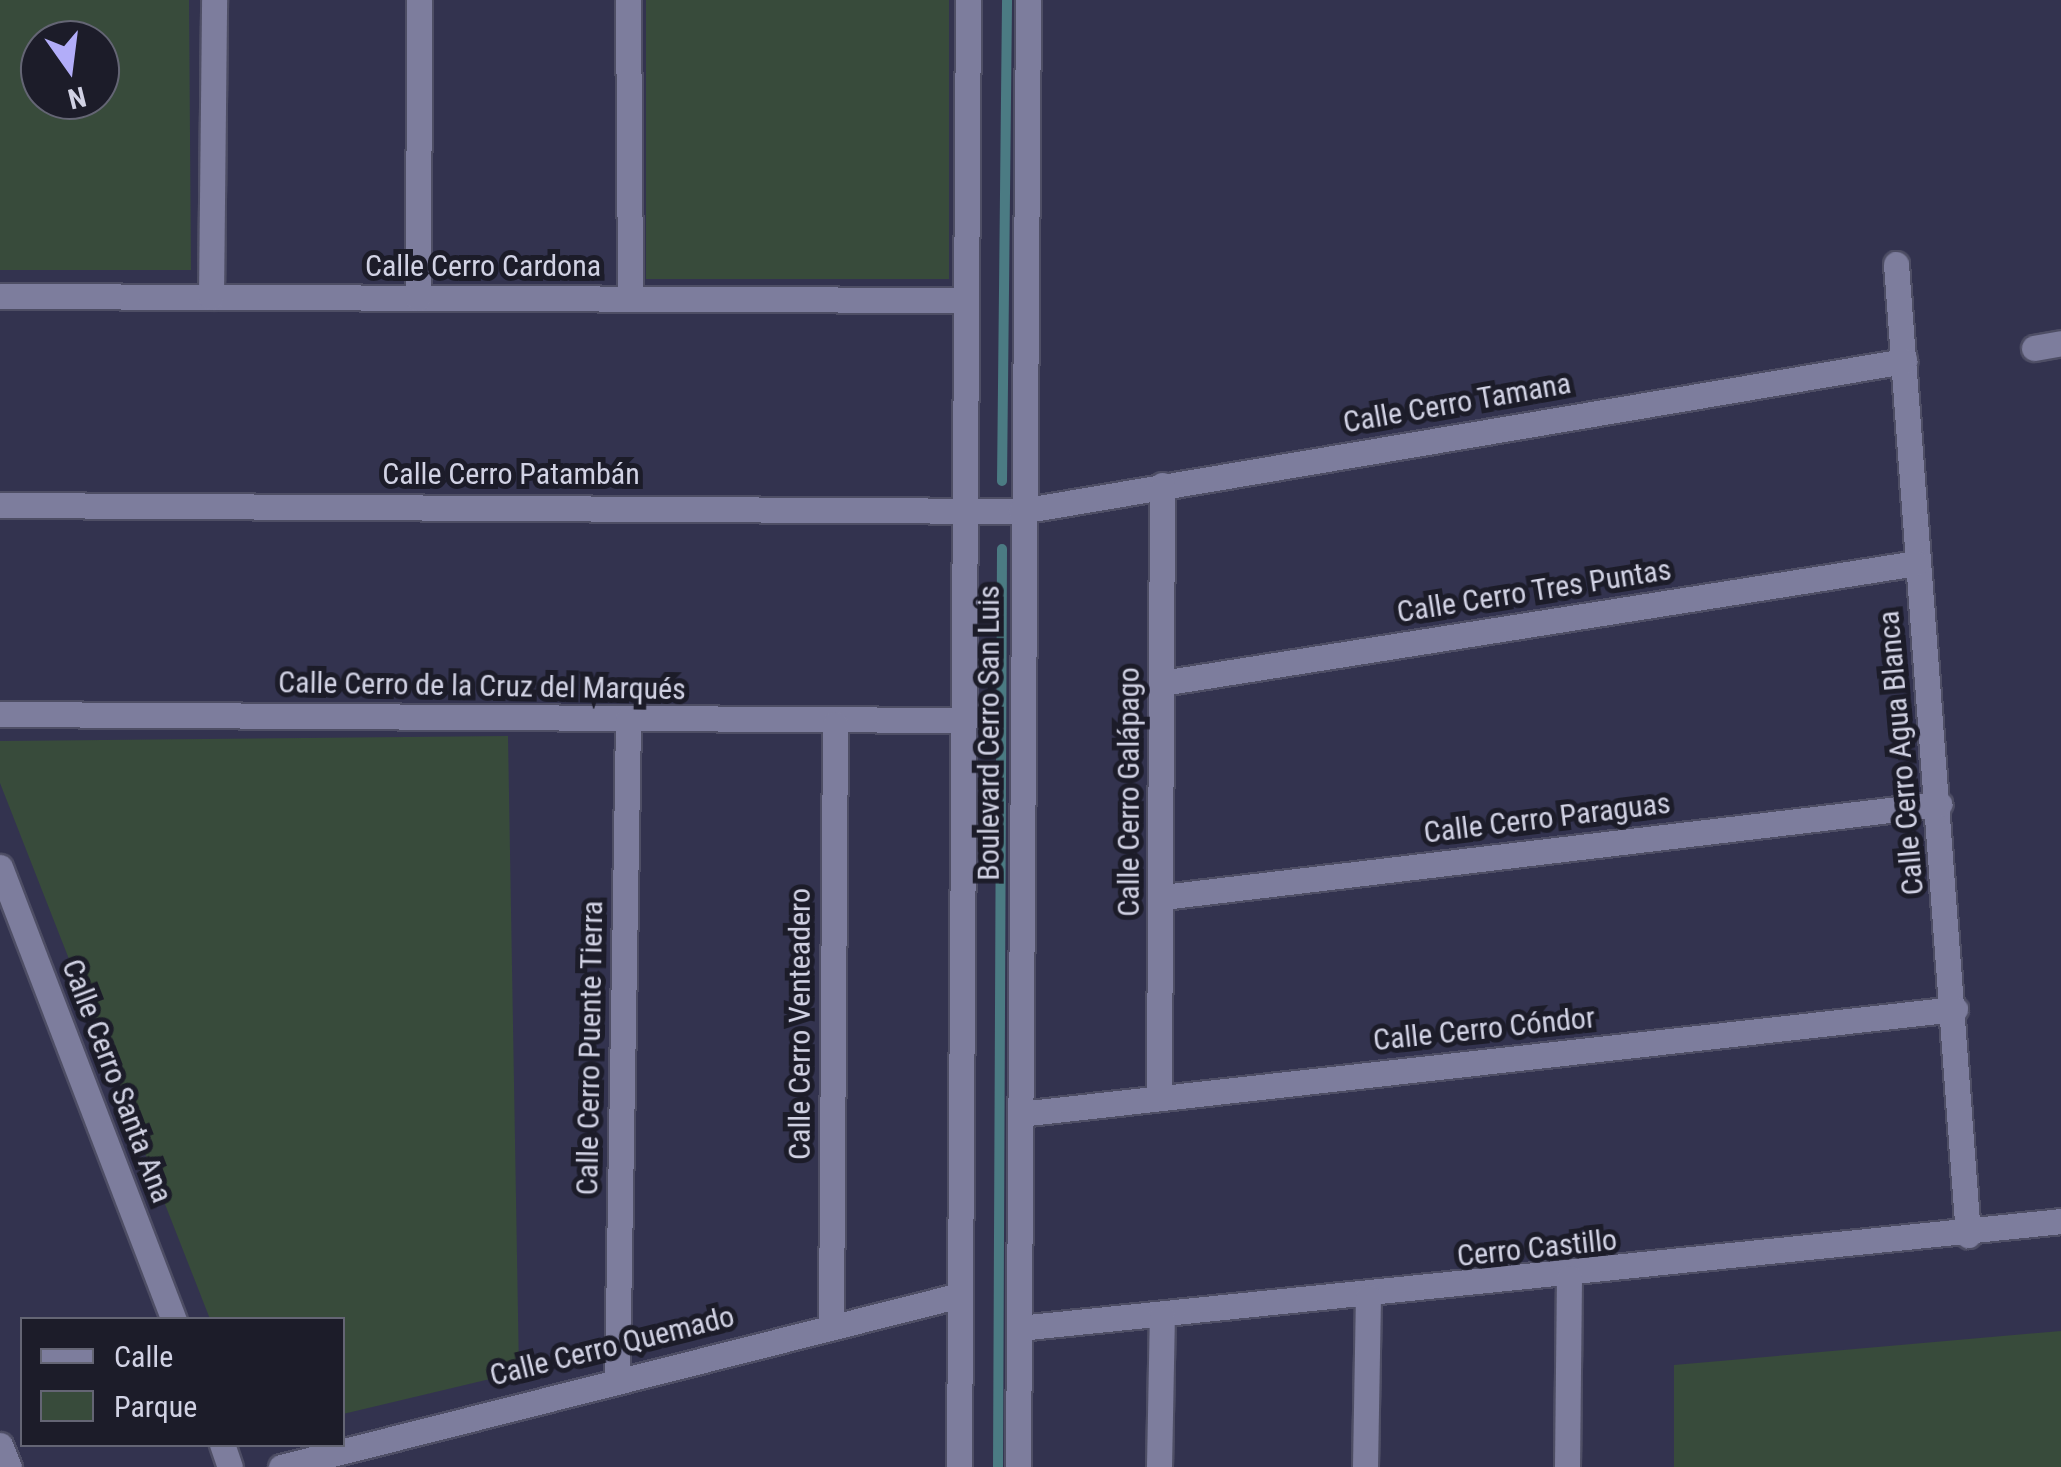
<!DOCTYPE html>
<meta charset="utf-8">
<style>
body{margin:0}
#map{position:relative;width:2061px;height:1467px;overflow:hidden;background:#33334f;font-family:"Roboto Condensed",sans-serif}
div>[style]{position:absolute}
.green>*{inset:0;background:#384b3b;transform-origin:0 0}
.stream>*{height:10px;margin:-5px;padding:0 5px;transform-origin:5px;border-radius:5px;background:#4b7b83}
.roads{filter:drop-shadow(2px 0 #4e4e65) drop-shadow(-2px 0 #4e4e65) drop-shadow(0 2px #4e4e65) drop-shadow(0 -2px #4e4e65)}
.minor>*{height:25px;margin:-12.5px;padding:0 12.5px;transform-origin:12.5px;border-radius:12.5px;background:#7d7d9d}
span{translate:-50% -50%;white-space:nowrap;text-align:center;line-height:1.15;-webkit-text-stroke:10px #1c1c29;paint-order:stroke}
.street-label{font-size:30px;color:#d1d2e4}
.legend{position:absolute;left:20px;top:1317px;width:325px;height:130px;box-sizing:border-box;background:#1c1c29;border:2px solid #646574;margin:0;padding:12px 18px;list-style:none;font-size:30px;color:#d1d2e4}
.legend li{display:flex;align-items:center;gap:20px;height:50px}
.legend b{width:50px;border:2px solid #646574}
.north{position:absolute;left:20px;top:20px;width:100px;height:100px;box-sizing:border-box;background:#1c1c29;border:2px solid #646574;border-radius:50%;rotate:166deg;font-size:28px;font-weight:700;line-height:40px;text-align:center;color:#d1d2e4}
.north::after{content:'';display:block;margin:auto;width:35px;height:45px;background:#b2adf9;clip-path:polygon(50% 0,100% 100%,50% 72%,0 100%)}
</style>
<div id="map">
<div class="green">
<div style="clip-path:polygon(evenodd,0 0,189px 0,191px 270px,0 270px,0 0,100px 40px,100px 100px,40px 100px,40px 40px,100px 40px)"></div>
<div style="left:646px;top:0;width:303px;height:279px"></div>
<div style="clip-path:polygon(508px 736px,519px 1372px,343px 1414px,342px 1320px,210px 1319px,0 783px,0 741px)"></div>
<div style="clip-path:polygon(2061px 1331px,2061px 1467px,1674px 1467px,1674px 1365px)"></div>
</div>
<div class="stream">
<div style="left:1002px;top:481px;width:481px;rotate:-89.4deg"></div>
<div style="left:998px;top:1467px;width:918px;rotate:-89.75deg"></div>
</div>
<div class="roads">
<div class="minor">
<div style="left:628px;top:0;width:299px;rotate:89.6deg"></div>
<div style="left:1896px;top:264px;width:974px;rotate:85.76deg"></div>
<div style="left:0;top:296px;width:966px;rotate:0.24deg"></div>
<div style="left:211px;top:297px;width:297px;rotate:-89.4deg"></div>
<div style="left:418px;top:298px;width:298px;rotate:-89.8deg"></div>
<div style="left:2034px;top:348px;width:27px;rotate:-10deg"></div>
<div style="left:0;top:505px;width:1021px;rotate:0.34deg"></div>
<div style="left:1021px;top:511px;width:896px;rotate:-9.64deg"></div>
<div style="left:1162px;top:683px;width:763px;rotate:-9.04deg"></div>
<div style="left:0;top:714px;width:963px;rotate:0.36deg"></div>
<div style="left:0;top:867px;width:485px;rotate:69deg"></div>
<div style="left:1163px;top:897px;width:782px;rotate:-6.83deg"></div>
<div style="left:1159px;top:1098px;width:613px;rotate:-89.72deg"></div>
<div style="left:1020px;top:1114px;width:941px;rotate:-6.41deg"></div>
<div style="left:831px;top:1326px;width:602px;rotate:-89.62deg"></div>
<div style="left:1019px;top:1328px;width:1047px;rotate:-5.86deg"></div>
<div style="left:617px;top:1378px;width:659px;rotate:-89.04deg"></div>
<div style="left:222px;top:1444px;width:24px;rotate:71deg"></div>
<div style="left:0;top:1445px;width:24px;rotate:68deg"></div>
<div style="left:281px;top:1467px;width:700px;rotate:-14.21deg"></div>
<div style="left:959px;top:1467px;width:1467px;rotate:-89.65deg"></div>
<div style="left:1018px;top:1467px;width:1467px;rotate:-89.61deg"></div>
<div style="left:1159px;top:1467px;width:151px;rotate:-88.9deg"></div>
<div style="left:1365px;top:1467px;width:170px;rotate:-89deg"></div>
<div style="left:1567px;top:1467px;width:189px;rotate:-89.4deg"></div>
</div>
</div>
<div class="street-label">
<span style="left:483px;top:266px">Calle Cerro Cardona</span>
<span style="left:1457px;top:403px;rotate:-10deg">Calle Cerro Tamana</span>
<span style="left:511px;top:474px">Calle Cerro Patambán</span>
<span style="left:1534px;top:591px;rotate:-9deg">Calle Cerro Tres Puntas</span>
<span style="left:482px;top:686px;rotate:1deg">Calle Cerro de la Cruz del Marqués</span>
<span style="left:989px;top:733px;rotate:-90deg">Boulevard Cerro San Luis</span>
<span style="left:1901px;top:753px;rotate:-95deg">Calle Cerro Agua Blanca</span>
<span style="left:1129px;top:792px;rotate:-90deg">Calle Cerro Galápago</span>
<span style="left:1547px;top:818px;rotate:-7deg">Calle Cerro Paraguas</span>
<span style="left:800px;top:1024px;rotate:-90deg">Calle Cerro Venteadero</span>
<span style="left:1484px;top:1029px;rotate:-6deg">Calle Cerro Cóndor</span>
<span style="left:590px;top:1048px;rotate:-89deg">Calle Cerro Puente Tierra</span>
<span style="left:117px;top:1081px;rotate:69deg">Calle Cerro Santa Ana</span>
<span style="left:1537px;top:1248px;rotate:-6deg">Cerro Castillo</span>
<span style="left:612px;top:1346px;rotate:-14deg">Calle Cerro Quemado</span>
</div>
<ul class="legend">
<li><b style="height:12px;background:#7d7d9d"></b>Calle</li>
<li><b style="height:28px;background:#384b3b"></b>Parque</li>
</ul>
<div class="north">N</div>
</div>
